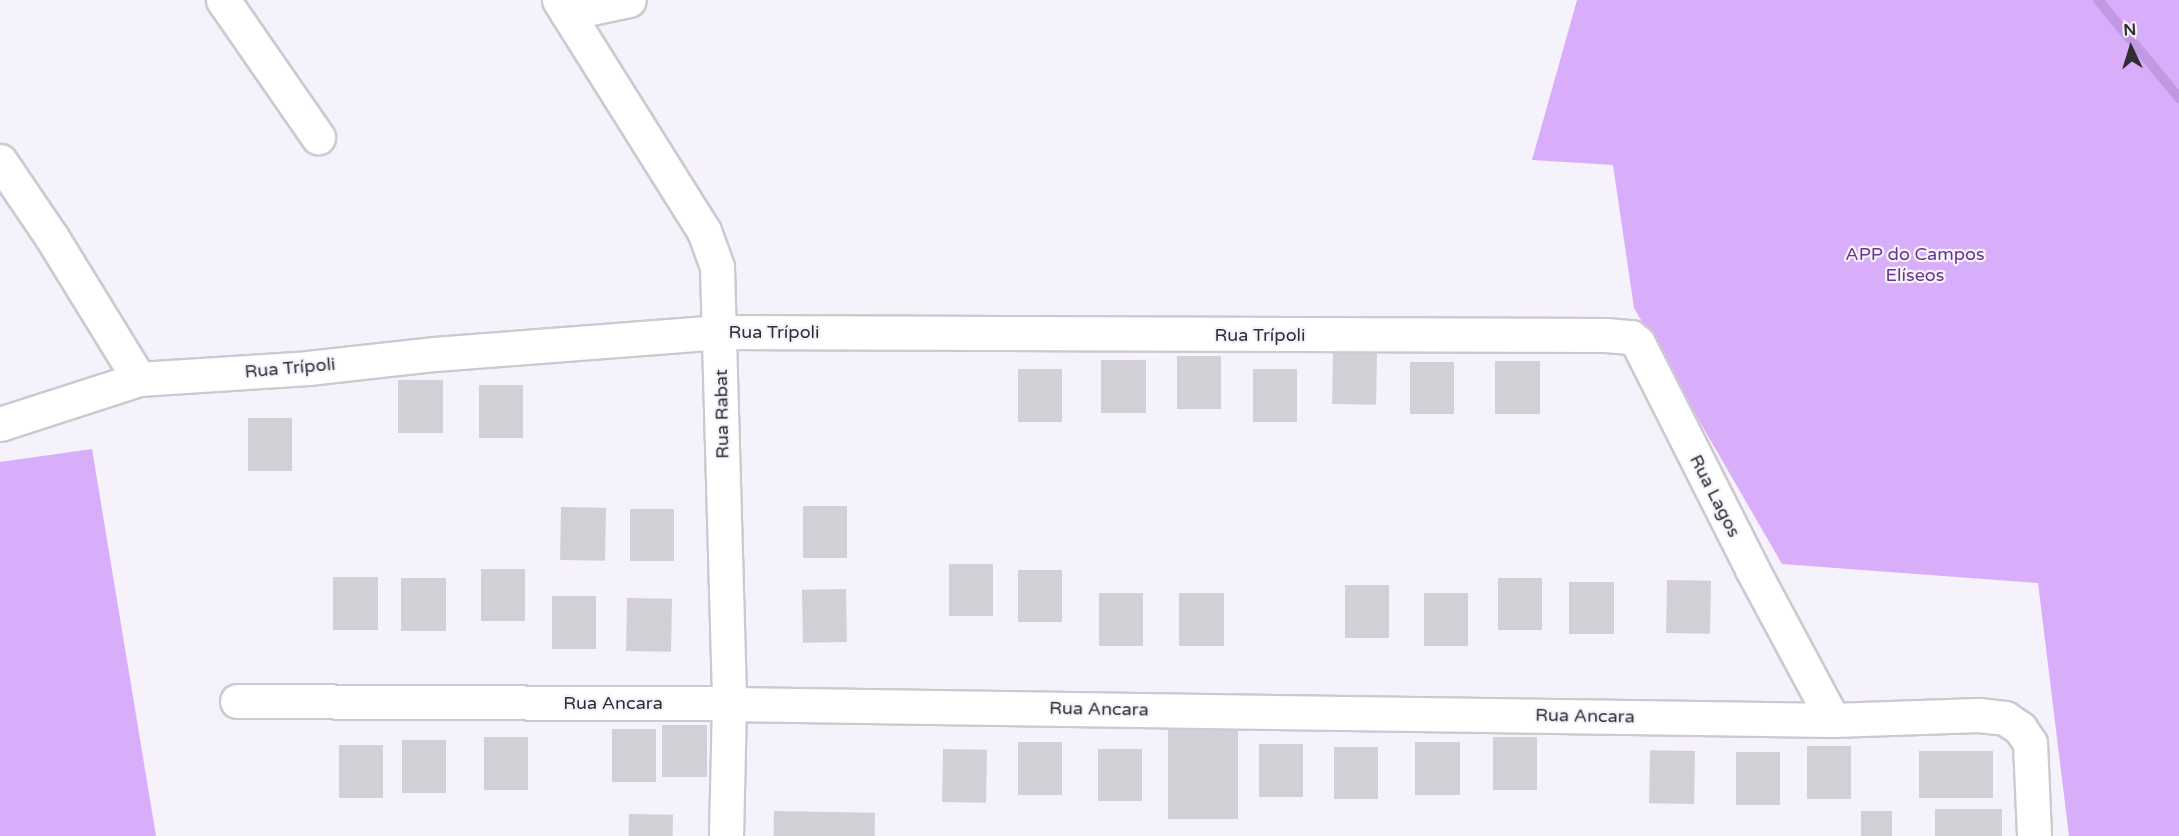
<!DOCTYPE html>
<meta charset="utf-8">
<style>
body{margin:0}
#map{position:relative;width:2179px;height:836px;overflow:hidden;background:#f6f2fb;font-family:"Varela Round",sans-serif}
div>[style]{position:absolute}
.forest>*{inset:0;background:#d8aefa}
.stream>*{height:10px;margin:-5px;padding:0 5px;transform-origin:5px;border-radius:5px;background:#c298e3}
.building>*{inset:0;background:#d3cfd7;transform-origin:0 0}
.roads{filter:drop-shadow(2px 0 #cdc9d1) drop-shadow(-2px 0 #cdc9d1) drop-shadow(0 2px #cdc9d1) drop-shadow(0 -2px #cdc9d1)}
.street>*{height:33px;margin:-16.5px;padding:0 16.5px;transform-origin:16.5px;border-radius:16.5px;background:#fff}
span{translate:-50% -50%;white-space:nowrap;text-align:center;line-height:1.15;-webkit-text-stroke:4.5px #f6f2fb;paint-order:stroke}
.park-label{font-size:18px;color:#69348c}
.street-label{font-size:18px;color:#302e32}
.north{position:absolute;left:2101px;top:18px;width:60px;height:60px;-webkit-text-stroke:4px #f6f2fb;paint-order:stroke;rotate:356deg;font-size:16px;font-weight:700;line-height:24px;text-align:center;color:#302e32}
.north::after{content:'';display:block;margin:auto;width:21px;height:27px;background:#302e32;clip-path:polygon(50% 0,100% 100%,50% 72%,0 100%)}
</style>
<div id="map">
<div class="forest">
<div style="clip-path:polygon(1577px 0,2179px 0,2179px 836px,2069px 836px,2038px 583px,1782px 564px,1634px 308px,1613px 165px,1532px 160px)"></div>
<div style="clip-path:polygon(92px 449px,156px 836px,0 836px,0 462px)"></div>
</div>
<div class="stream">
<div style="left:2098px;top:0;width:127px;rotate:50.4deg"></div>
</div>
<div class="building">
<div style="left:1333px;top:351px;width:44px;height:53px;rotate:1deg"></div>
<div style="left:1221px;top:356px;width:53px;height:44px;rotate:90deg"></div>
<div style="left:1101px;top:360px;width:45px;height:53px"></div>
<div style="left:1495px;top:361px;width:45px;height:53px"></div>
<div style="left:1410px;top:362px;width:44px;height:52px"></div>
<div style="left:1018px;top:369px;width:44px;height:53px"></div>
<div style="left:1253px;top:369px;width:44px;height:53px"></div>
<div style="left:398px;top:380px;width:45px;height:53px"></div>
<div style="left:479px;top:385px;width:44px;height:53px"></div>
<div style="left:248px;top:418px;width:44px;height:53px"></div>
<div style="left:803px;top:506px;width:44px;height:52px"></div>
<div style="left:561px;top:507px;width:45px;height:53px;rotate:1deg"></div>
<div style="left:630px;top:509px;width:44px;height:52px"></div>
<div style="left:949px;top:564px;width:44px;height:52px"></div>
<div style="left:481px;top:569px;width:44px;height:52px"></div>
<div style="left:1018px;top:570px;width:44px;height:52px"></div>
<div style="left:333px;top:577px;width:45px;height:53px"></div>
<div style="left:401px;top:578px;width:45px;height:53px"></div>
<div style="left:1498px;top:578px;width:44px;height:52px"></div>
<div style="left:1667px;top:580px;width:44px;height:53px;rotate:1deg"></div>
<div style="left:1569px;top:582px;width:45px;height:52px"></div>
<div style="left:1345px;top:585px;width:44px;height:53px"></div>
<div style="left:846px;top:589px;width:53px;height:44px;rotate:89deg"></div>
<div style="left:1099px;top:593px;width:44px;height:53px"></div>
<div style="left:1179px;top:593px;width:45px;height:53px"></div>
<div style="left:1424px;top:593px;width:44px;height:53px"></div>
<div style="left:552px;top:596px;width:44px;height:53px"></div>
<div style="left:627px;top:598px;width:45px;height:53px;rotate:1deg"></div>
<div style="left:1168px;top:716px;width:70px;height:103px"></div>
<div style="left:662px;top:725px;width:45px;height:52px"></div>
<div style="left:612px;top:729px;width:44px;height:53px"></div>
<div style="left:484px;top:737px;width:44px;height:53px"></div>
<div style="left:1493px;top:737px;width:44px;height:53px"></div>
<div style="left:402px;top:740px;width:44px;height:53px"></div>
<div style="left:1018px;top:742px;width:44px;height:53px"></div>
<div style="left:1415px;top:742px;width:45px;height:53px"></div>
<div style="left:1259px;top:744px;width:44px;height:53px"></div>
<div style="left:339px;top:745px;width:44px;height:53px"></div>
<div style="left:1807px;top:746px;width:44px;height:53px"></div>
<div style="left:1334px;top:747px;width:44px;height:52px"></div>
<div style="left:943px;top:749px;width:44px;height:53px;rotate:1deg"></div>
<div style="left:1098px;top:749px;width:44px;height:52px"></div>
<div style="left:1695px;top:751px;width:53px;height:45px;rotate:91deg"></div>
<div style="left:1919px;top:751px;width:74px;height:47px"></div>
<div style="left:1736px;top:752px;width:44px;height:53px"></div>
<div style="left:1935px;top:809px;width:67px;height:27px"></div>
<div style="left:774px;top:811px;width:101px;height:25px;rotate:1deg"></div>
<div style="left:1861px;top:811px;width:31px;height:25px"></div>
<div style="left:629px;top:814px;width:44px;height:22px;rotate:1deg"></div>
</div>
<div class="roads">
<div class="street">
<div style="left:223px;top:0;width:167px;rotate:55.3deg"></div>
<div style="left:559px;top:0;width:273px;rotate:57.9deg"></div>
<div style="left:704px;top:231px;width:38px;rotate:70deg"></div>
<div style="left:717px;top:267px;width:437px;rotate:88.4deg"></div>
<div style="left:729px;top:704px;width:132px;rotate:91.3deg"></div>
<div style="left:567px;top:13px;width:63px;rotate:-11.8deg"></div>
<div style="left:0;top:161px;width:91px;rotate:55.8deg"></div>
<div style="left:51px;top:236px;width:168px;rotate:58.4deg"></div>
<div style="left:0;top:424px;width:146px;rotate:-17.9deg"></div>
<div style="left:139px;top:379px;width:169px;rotate:-3.7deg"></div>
<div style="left:308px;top:368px;width:128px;rotate:-6.3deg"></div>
<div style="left:435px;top:354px;width:286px;rotate:-4.4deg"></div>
<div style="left:720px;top:332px;width:886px;rotate:0.19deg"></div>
<div style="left:1606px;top:335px;width:25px;rotate:5deg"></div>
<div style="left:1631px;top:337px;width:9px;rotate:41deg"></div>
<div style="left:1638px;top:343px;width:253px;rotate:63.2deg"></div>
<div style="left:1752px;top:569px;width:171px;rotate:61.8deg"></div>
<div style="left:237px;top:701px;width:492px;rotate:0.3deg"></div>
<div style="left:729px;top:704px;width:1104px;rotate:0.83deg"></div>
<div style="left:1833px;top:720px;width:145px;rotate:-2deg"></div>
<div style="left:1978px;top:715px;width:27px;rotate:6deg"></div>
<div style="left:2005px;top:718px;width:18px;rotate:34deg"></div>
<div style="left:2020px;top:728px;width:18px;rotate:56deg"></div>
<div style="left:2030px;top:743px;width:93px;rotate:87.5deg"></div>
</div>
</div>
<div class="park-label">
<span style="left:1915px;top:265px">APP do Campos<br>Elíseos</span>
</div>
<div class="street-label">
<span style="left:774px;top:332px">Rua Trípoli</span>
<span style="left:1260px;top:335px">Rua Trípoli</span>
<span style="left:290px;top:368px;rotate:-5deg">Rua Trípoli</span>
<span style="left:722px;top:414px;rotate:-91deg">Rua Rabat</span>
<span style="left:1715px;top:496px;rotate:63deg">Rua Lagos</span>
<span style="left:613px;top:703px">Rua Ancara</span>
<span style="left:1099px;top:709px;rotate:1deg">Rua Ancara</span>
<span style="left:1585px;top:716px;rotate:1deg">Rua Ancara</span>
</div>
<div class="north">N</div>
</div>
